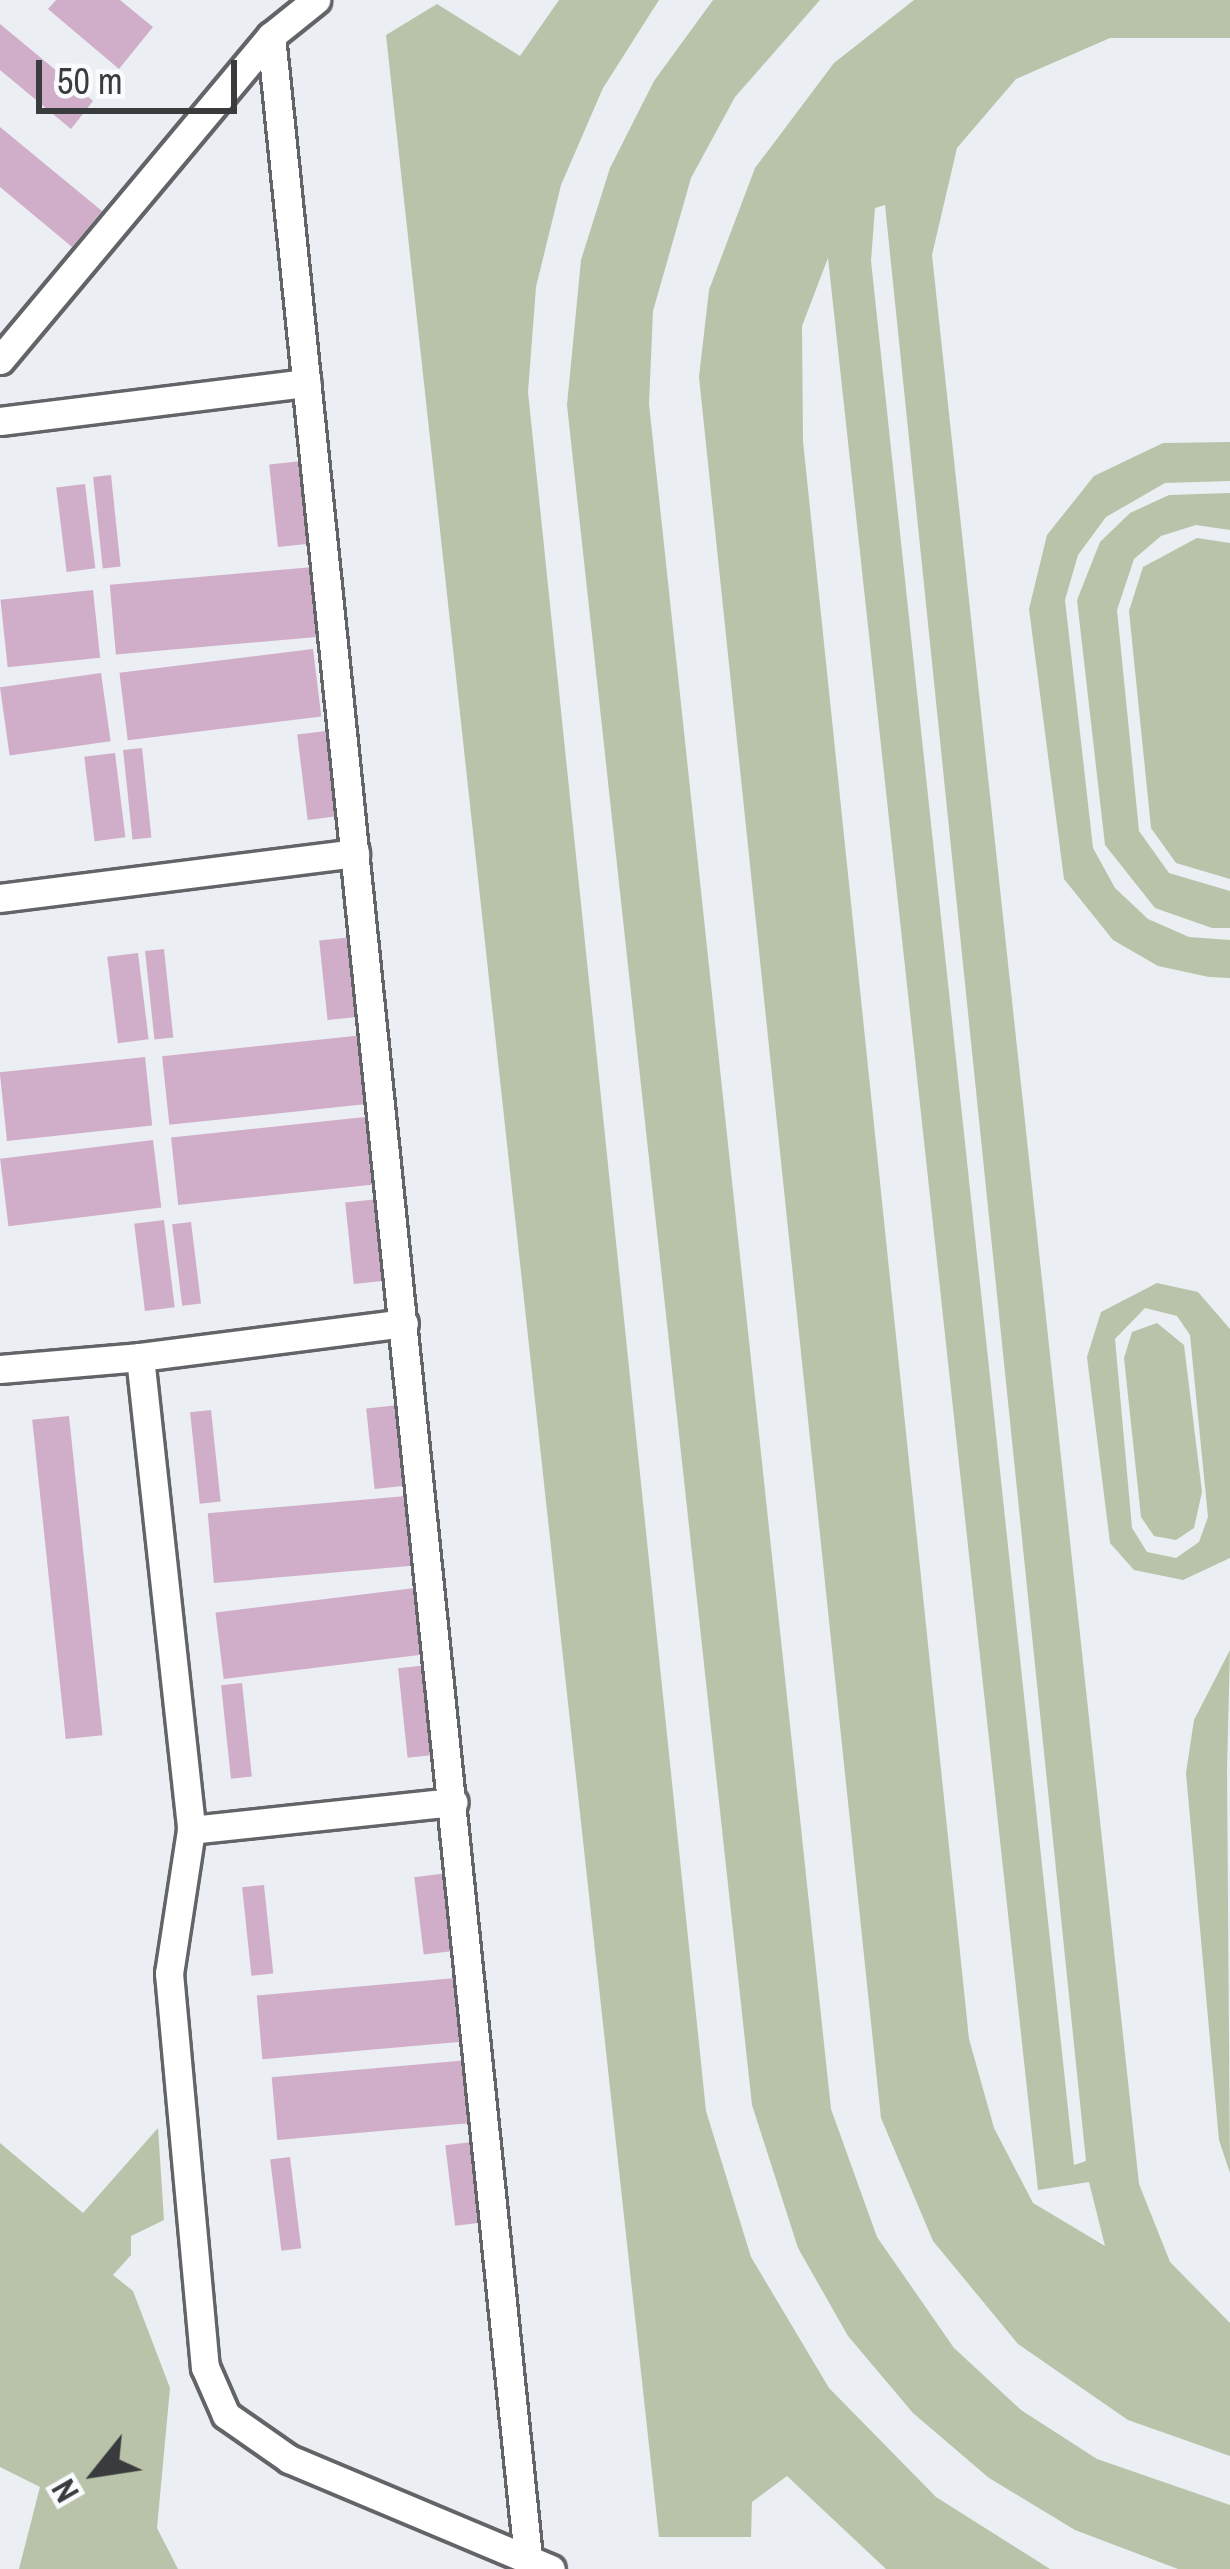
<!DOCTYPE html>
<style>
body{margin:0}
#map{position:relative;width:1230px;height:2569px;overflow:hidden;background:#ebeef2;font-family:"Archivo Narrow",sans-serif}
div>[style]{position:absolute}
.green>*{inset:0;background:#b8c3a9}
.building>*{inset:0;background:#d0aec9;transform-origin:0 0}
.roads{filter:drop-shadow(3px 0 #626468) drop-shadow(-3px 0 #626468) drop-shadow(0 3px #626468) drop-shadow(0 -3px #626468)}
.minor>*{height:27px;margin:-13.5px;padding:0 13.5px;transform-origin:13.5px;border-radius:13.5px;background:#fff}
span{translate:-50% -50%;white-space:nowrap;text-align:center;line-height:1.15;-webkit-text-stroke:9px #f9fbff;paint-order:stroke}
.north{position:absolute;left:36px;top:2413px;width:120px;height:120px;-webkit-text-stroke:9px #f9fbff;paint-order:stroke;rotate:240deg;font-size:33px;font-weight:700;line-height:48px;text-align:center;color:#393b3c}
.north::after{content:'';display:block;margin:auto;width:42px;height:54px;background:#393b3c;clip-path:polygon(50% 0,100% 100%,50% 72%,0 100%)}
.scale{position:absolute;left:36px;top:60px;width:201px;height:54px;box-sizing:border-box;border:6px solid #393b3c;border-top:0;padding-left:15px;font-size:36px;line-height:42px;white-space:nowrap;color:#393b3c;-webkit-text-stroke:9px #f9fbff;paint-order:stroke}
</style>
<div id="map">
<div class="green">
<div style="clip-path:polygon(559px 0,659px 0,603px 88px,561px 185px,536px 287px,528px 392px,706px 2111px,751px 2257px,829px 2388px,936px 2497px,1050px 2569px,886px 2569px,787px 2476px,752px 2502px,751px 2537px,659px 2537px,386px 35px,437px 4px,520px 56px)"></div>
<div style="clip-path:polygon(713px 0,820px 0,735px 97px,691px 178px,653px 311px,649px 404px,831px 2109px,877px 2237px,954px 2348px,1021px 2410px,1097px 2459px,1230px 2505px,1230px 2569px,1178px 2569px,1075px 2530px,989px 2478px,913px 2413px,848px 2336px,798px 2248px,752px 2105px,567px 405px,581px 260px,610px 168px,654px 81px)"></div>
<div style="clip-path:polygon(evenodd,914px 0,1230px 0,1230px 38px,1110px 38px,1016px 79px,957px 148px,932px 255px,1139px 2184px,1170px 2262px,1230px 2323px,1230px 2456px,1128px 2420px,1018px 2344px,933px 2241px,881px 2118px,699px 377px,709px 290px,755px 168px,834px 63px,914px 0,885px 205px,1086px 2161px,1074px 2165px,871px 261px,875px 208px,885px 205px,914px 0,828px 258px,1038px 2190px,1089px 2182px,1105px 2246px,1033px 2203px,994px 2128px,969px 2039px,803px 441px,802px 326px,828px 258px)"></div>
<div style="clip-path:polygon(1230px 442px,1230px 481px,1165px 483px,1106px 517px,1078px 555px,1065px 600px,1093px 848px,1115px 888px,1148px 919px,1189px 937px,1230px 940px,1230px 978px,1209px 977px,1158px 966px,1113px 940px,1064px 879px,1029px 609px,1047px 535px,1094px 476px,1163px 443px)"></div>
<div style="clip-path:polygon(1230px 493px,1230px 530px,1196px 525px,1161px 536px,1134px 559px,1117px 610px,1139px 831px,1169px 873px,1230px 891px,1230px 928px,1212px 928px,1155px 908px,1105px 845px,1077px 600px,1100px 542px,1130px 513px,1169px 495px)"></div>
<div style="clip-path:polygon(1197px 538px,1230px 543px,1230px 879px,1176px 863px,1151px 828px,1129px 611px,1143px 567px)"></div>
<div style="clip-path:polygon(evenodd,1157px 1283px,1198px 1292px,1230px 1329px,1230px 1558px,1183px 1580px,1134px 1570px,1110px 1543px,1087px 1357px,1101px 1312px,1157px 1283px,1145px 1308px,1177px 1316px,1190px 1335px,1208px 1517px,1199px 1542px,1176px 1558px,1147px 1552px,1132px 1528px,1115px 1339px,1145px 1308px)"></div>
<div style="clip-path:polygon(1157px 1323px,1184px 1345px,1202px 1492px,1194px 1528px,1176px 1540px,1154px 1536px,1141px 1517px,1124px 1358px,1132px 1332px)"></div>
<div style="clip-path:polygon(1230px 1650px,1227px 1768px,1230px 2173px,1219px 2140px,1186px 1773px,1194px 1720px)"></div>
<div style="clip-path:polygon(158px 2128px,164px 2220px,131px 2236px,131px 2255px,113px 2275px,133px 2291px,170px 2388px,157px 2528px,178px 2569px,19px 2569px,40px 2487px,0 2467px,0 2143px,83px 2213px)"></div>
</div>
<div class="building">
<div style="clip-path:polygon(56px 0,120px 0,153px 27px,119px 69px,48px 9px)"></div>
<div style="clip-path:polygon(0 24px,93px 101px,71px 129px,0 70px)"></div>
<div style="clip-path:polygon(0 127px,102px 211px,72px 247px,0 187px)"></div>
<div style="left:302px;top:461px;width:83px;height:33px;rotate:84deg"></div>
<div style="left:111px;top:475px;width:92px;height:18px;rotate:84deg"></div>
<div style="left:85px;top:484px;width:85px;height:29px;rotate:83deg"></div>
<div style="left:313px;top:567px;width:70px;height:204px;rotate:85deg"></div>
<div style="left:93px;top:590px;width:68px;height:93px;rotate:84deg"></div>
<div style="left:313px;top:649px;width:68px;height:195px;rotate:83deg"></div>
<div style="left:101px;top:673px;width:69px;height:102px;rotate:82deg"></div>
<div style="left:326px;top:731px;width:86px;height:29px;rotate:83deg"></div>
<div style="left:142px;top:748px;width:90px;height:19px;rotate:84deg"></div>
<div style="left:115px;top:753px;width:85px;height:31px;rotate:83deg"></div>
<div style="left:353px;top:937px;width:80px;height:34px;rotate:84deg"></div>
<div style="left:164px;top:949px;width:89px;height:19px;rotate:84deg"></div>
<div style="left:138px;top:953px;width:87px;height:31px;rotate:83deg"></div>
<div style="left:364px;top:1035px;width:69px;height:203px;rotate:84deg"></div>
<div style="left:145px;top:1057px;width:69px;height:146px;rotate:84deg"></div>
<div style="left:365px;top:1117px;width:68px;height:195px;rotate:84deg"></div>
<div style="left:153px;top:1140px;width:68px;height:154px;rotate:83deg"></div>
<div style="left:379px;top:1199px;width:82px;height:34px;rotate:84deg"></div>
<div style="left:164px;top:1220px;width:88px;height:30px;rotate:83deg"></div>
<div style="left:191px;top:1222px;width:82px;height:19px;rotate:83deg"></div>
<div style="left:399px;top:1405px;width:81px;height:33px;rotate:84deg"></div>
<div style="left:211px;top:1410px;width:92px;height:21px;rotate:84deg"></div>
<div style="left:69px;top:1416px;width:321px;height:37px;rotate:84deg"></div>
<div style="left:406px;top:1496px;width:70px;height:199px;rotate:85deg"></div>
<div style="left:415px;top:1588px;width:67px;height:201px;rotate:83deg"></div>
<div style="left:428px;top:1665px;width:90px;height:30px;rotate:84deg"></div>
<div style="left:242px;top:1683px;width:94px;height:21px;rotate:84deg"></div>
<div style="left:448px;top:1873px;width:78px;height:34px;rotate:83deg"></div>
<div style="left:264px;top:1885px;width:89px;height:22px;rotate:84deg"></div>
<div style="left:456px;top:1978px;width:64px;height:200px;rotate:85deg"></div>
<div style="left:469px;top:2060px;width:63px;height:198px;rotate:85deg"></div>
<div style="left:480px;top:2141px;width:81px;height:35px;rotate:83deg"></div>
<div style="left:290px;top:2157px;width:92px;height:20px;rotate:83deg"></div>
</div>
<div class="roads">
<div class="minor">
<div style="left:271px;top:36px;width:2535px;rotate:84.18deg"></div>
<div style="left:0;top:360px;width:422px;rotate:-50.1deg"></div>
<div style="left:271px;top:36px;width:58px;rotate:-38.7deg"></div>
<div style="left:0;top:421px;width:309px;rotate:-7.1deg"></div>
<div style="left:0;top:898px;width:358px;rotate:-7.2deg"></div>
<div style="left:140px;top:1357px;width:266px;rotate:-7.3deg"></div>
<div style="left:0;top:1369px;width:141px;rotate:-4.9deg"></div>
<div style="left:140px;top:1357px;width:476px;rotate:83.8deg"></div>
<div style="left:191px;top:1830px;width:145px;rotate:98.7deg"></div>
<div style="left:169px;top:1973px;width:396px;rotate:84.8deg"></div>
<div style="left:205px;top:2367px;width:52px;rotate:66.4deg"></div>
<div style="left:226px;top:2415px;width:77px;rotate:34.9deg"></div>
<div style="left:289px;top:2459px;width:284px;rotate:22.8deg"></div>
<div style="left:191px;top:1830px;width:264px;rotate:-6.1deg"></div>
</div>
</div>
<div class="north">N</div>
<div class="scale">50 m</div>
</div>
